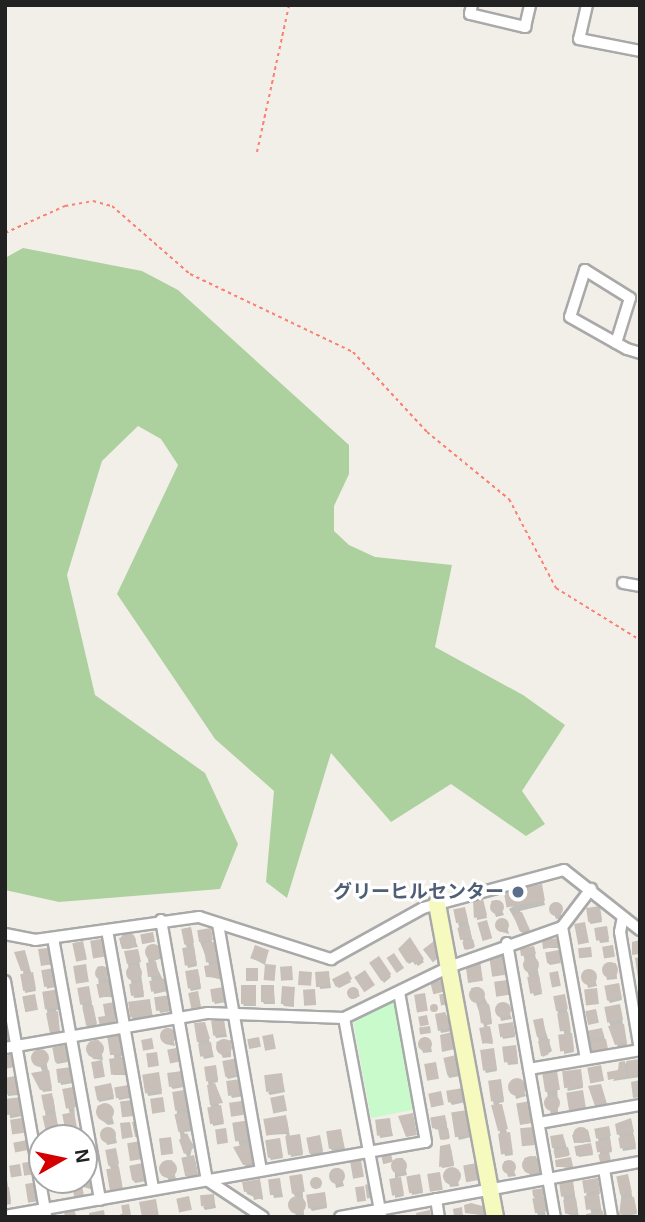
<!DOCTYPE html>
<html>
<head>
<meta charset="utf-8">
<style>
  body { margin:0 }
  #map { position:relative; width:645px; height:1222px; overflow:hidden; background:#f2efe9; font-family:Arial,"Noto Sans JP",sans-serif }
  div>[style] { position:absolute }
  .forest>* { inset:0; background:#add19e }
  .park>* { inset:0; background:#c8facc }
  .shadow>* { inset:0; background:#0003; transform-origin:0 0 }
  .building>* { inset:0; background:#c7bfb8; transform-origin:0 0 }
  .round { border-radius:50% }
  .path>* { height:2px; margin-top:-1px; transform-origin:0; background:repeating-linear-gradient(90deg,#fa8072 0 3.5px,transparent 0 7px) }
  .roads { filter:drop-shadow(2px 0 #a9a9a9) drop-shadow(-2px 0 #a9a9a9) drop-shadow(0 2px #a9a9a9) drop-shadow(0 -2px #a9a9a9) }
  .street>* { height:10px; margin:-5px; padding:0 5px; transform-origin:5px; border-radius:5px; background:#fff }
  .secondary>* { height:16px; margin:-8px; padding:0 8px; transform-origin:8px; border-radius:8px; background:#f7fabf }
  .dots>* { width:19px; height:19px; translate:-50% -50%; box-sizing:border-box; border:4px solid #fff; border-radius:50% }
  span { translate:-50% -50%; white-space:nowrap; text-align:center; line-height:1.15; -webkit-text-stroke:6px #fff; paint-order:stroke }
  .service-label { font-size:19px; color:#4e5e75; font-weight:700 }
  .right { translate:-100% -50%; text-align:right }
  .frame { position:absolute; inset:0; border:7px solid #222; pointer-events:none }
  .north { position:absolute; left:28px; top:1124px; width:70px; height:70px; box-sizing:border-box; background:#fff; border:2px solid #a7a7a7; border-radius:50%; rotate:81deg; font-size:19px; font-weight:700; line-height:28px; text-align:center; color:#222 }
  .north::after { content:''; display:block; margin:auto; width:24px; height:32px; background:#d40000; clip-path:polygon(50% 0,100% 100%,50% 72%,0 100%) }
</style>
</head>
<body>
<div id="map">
  <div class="forest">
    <div style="clip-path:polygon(23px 248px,142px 271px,178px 290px,349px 445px,349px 474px,334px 506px,334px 531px,349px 545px,375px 557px,452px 565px,435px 647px,523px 695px,565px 725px,522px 791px,545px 824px,526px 836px,451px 784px,391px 822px,331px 753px,287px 898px,266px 882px,274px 791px,215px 739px,117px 594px,178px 465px,161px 439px,138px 426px,102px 461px,67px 575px,95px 695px,205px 773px,238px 844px,220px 889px,59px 902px,5px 890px,5px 258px)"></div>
  </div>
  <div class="park">
    <div style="clip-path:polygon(395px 1001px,417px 1109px,371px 1118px,353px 1021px)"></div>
  </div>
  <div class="shadow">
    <div style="clip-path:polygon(541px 889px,545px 905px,520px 911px,530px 932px,523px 934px,509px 909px)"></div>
    <div style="clip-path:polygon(497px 900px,504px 915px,496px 917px,491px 901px)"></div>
    <div style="clip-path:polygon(475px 902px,483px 903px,487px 918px,477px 920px)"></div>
    <div style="clip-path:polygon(558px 904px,562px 918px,556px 919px,551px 906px)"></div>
    <div style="clip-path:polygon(600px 911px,602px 922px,591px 924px,589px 922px)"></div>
    <div style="clip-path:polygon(466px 912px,474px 948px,466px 950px,458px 923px)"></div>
    <div style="clip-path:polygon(504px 919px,506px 922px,509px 934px,499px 931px,497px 921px)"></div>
    <div style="clip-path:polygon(191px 929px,197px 966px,188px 968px,184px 950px,188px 949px,185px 944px)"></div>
    <div style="clip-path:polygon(596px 929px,607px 930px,609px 942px,600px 943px)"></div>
    <div style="clip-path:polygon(211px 932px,212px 942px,222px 980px,208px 976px,210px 967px,200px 942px)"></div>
    <div style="clip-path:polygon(133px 936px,138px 947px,122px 949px,119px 938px)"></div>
    <div style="clip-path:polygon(409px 940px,424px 962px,418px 966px,414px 961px,409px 964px,400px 950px)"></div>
    <div style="clip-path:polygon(560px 942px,561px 948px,545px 948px)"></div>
    <div style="clip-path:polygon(159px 946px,162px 958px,154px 961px,168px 991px,154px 994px,146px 948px)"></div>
    <div style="clip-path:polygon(534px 948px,542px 994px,534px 996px,522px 950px)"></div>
    <div style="clip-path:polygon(138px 951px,144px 997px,134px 998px,126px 953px)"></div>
    <div style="clip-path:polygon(268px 952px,265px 965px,252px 958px)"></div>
    <div style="clip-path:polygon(558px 952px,561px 963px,550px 965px,548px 963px)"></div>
    <div style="clip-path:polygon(26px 954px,36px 991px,25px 993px,23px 970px)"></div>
    <div style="clip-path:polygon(379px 958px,391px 977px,384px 983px,371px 964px)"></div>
    <div style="clip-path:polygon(616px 963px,617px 979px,607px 980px,604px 965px)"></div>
    <div style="clip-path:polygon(102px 966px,110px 983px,115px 997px,100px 997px,97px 967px)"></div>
    <div style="left:53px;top:970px;width:17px;height:10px;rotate:77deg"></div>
    <div style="clip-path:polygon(584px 970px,593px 972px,597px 986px,588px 988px)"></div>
    <div style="clip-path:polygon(199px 974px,201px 989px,191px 991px,190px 989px)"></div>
    <div style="clip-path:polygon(317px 974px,329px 975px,331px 988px,320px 989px)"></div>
    <div style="left:347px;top:974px;width:9px;height:14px;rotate:63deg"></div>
    <div style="clip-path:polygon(619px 985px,622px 1000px,610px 1003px,608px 1000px)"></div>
    <div style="clip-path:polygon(255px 987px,256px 1006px,244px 1006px,243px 1004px)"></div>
    <div style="clip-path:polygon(354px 987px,360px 996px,351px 999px,347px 992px)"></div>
    <div style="clip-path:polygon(479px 987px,490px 1008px,492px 1024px,487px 1025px,493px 1044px,483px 1043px,481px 1029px,485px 1029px,471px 988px)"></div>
    <div style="clip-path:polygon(88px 988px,97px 1026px,88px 1028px,82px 1004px)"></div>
    <div style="clip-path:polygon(274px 989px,275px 1004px,264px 1004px,263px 1002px)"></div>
    <div style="clip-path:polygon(293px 989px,294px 1007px,284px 1006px,283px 1004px)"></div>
    <div style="clip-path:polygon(224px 992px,226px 1002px,215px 1004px,214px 1002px)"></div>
    <div style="clip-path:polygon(44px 994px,64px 1009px,56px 1010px,60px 1034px,51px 1033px)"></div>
    <div style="clip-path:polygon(565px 998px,574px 1052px,564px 1054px,565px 1036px,557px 1010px)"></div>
    <div style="clip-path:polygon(156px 999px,170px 999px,172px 1011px,160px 1013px)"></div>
    <div style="clip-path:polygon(150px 1003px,153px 1017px,134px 1020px,132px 1018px)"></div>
    <div style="clip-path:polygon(506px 1003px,512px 1019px,501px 1021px,497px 1004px)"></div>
    <div style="clip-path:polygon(620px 1008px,627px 1045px,618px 1047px,609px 1022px)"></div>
    <div style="clip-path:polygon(444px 1014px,452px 1031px,441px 1033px,440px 1030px)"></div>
    <div style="clip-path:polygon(224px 1023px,227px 1037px,216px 1038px,215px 1036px)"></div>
    <div style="clip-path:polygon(543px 1023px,552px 1051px,543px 1057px,538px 1037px)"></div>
    <div style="clip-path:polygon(5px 1026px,9px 1043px,5px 1044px)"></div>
    <div style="clip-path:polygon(205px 1026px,214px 1057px,204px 1059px,198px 1041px)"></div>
    <div style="clip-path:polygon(500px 1026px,514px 1027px,515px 1037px,503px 1039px)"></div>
    <div style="clip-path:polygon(170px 1029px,171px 1031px,175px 1046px,165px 1044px,163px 1030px)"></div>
    <div style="clip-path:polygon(603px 1032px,608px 1051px,593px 1054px,589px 1040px)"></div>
    <div style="clip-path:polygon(109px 1038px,126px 1055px,121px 1056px,126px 1075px,113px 1075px,115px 1060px)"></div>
    <div style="clip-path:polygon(429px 1039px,432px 1052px,423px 1053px,421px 1044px)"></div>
    <div style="clip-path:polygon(99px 1040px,103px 1060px,93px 1059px,89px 1042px)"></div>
    <div style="clip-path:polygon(231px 1040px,231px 1057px,223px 1058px,216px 1042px)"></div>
    <div style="clip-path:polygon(504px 1048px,516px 1049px,518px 1064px,508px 1065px)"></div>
    <div style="clip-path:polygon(65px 1049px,68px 1062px,57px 1064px,56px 1062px)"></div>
    <div style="clip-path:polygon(44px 1050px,52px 1091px,43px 1092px,34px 1075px,43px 1073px,34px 1052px)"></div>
    <div style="clip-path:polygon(494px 1053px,497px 1071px,486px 1073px,485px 1071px)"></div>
    <div style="clip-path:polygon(237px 1060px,241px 1076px,228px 1079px,226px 1076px)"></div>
    <div style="clip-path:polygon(457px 1060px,460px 1076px,449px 1078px,448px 1075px)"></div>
    <div style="clip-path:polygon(639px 1061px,640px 1077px,613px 1081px,621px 1064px)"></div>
    <div style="clip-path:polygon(216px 1069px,218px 1082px,213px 1083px,224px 1124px,213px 1126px,208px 1081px)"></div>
    <div style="clip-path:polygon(58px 1071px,71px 1071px,73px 1083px,61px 1085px)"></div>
    <div style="clip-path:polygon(5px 1073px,7px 1079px,15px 1080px,18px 1095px,8px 1096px)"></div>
    <div style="clip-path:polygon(581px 1074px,583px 1088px,568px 1091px,567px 1089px)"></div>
    <div style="clip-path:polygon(182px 1075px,184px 1087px,173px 1089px,171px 1087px)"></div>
    <div style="clip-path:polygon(557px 1075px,558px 1114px,551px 1115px,547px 1092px)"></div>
    <div style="clip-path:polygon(144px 1077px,159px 1077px,162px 1094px,148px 1096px)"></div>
    <div style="clip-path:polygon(282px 1077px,285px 1092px,270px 1095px,268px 1093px)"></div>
    <div style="clip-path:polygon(519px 1079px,526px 1096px,516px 1099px,512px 1080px)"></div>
    <div style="clip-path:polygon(240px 1081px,244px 1096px,232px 1098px,231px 1096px)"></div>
    <div style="clip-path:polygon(501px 1083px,504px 1102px,499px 1103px,513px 1155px,505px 1156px,493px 1101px)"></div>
    <div style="clip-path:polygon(112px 1087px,114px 1099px,99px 1102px,98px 1099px)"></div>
    <div style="clip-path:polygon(116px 1089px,128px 1090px,130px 1098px,119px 1100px)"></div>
    <div style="clip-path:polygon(462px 1089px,466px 1102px,452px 1105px,450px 1102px)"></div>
    <div style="clip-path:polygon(64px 1091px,74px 1092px,75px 1129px,83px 1138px,71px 1138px,66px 1128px,70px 1114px)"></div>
    <div style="clip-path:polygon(174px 1093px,184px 1094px,193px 1131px,184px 1132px,193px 1144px,190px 1157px,195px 1159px,198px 1176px,186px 1176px,188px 1158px,182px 1147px)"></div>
    <div style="clip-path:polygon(53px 1097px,59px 1133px,48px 1135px,45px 1111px)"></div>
    <div style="left:21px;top:1099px;width:17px;height:14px;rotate:80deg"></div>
    <div style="clip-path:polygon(109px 1104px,114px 1124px,108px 1125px,100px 1119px,97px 1106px)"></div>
    <div style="clip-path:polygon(467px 1114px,471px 1137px,459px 1140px,458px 1137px)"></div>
    <div style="clip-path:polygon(287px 1119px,290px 1137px,300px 1138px,303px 1155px,291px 1157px,286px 1134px,267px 1135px)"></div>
    <div style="clip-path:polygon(446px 1119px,449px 1139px,442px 1140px,440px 1130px,434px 1129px)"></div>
    <div style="clip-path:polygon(631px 1120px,636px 1149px,623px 1151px,619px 1134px)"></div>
    <div style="clip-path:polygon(377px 1122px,390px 1123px,393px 1136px,380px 1138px)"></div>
    <div style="clip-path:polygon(234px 1125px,253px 1142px,257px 1165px,246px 1167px,235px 1148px,240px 1147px)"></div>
    <div style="clip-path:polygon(588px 1130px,591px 1142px,574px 1143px,572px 1135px)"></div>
    <div style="clip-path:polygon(609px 1130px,612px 1152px,608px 1153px,610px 1162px,601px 1163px,598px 1137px)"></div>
    <div style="clip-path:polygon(102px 1131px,114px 1131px,117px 1143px,107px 1145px)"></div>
    <div style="clip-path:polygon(341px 1131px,345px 1149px,332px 1151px,331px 1149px)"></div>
    <div style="clip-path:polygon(319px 1137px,323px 1153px,311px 1155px,310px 1153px)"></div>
    <div style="clip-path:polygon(564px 1138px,569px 1156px,557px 1158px,553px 1147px)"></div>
    <div style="clip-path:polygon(280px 1143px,283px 1158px,271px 1160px,270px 1158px)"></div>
    <div style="clip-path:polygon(592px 1148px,593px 1155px,579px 1157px,578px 1155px)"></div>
    <div style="clip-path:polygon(451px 1149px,454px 1166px,442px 1168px,441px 1166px)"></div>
    <div style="clip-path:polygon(116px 1152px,123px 1191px,113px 1193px,108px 1171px,112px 1170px,109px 1165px)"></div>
    <div style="clip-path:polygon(536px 1156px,541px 1175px,530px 1176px,524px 1158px)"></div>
    <div style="clip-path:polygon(403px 1158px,407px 1175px,398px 1177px,404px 1196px,395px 1198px,395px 1159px)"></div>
    <div style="clip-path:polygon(172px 1160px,176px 1180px,169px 1182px,162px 1162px)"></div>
    <div style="clip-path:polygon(504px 1161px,510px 1161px,516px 1176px,508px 1177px)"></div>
    <div style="clip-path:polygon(572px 1164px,573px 1169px,557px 1166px)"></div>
    <div style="clip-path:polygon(143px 1167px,146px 1181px,135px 1183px,133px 1180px)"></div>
    <div style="clip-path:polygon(5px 1168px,11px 1204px,5px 1205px)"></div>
    <div style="clip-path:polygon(339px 1168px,344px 1186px,336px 1188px,332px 1169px)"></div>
    <div style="clip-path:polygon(446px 1170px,456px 1171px,459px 1186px,450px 1187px)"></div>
    <div style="clip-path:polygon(89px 1174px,94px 1190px,80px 1186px,83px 1195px,76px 1196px,75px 1189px,80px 1188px,77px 1180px)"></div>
    <div style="clip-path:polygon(627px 1176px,637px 1214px,622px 1217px,621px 1195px)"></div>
    <div style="clip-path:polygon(408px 1177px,420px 1178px,423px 1193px,412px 1195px)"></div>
    <div style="clip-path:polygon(302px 1178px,304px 1216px,296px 1217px,292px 1199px,296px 1198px,293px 1193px)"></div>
    <div style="clip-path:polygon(313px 1180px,320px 1181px,321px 1187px,314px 1189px)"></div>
    <div style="clip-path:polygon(270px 1181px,280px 1182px,283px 1197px,274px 1198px)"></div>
    <div style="clip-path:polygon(598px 1182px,600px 1194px,597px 1194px,603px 1215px,592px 1215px,586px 1194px)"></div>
    <div style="clip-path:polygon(244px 1183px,260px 1183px,263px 1200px,247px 1194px)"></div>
    <div style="clip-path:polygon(561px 1185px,573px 1185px,579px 1217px,567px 1214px)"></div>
    <div style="clip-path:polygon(543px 1195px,546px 1217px,538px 1217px,534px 1196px)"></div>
    <div style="clip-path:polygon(325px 1196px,327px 1208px,312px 1211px,310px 1208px)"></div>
    <div style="clip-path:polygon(214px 1199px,216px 1208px,205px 1210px,203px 1207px)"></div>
    <div style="clip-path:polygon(128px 1206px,130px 1215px,114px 1217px,124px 1213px)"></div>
  </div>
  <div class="building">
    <div style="left:542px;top:884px;width:17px;height:39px;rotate:80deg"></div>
    <div style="clip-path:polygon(483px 899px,487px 915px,474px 918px,473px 901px)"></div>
    <div class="round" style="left:490px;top:900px;width:14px;height:14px"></div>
    <div class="round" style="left:549px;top:902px;width:14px;height:14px"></div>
    <div style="left:600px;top:906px;width:14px;height:14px;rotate:82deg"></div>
    <div style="left:465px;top:907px;width:14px;height:12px;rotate:78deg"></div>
    <div style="clip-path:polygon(522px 912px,530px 930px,520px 932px,513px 914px)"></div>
    <div class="round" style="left:495px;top:918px;width:14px;height:14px"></div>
    <div style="left:487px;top:920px;width:19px;height:10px;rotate:74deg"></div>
    <div style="left:585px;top:922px;width:21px;height:11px;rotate:79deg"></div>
    <div style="left:469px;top:925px;width:13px;height:12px;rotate:77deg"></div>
    <div style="left:607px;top:926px;width:13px;height:13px;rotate:81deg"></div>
    <div style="left:191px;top:927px;width:16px;height:10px;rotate:79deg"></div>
    <div style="left:211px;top:928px;width:12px;height:14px;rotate:81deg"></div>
    <div style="left:153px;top:932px;width:10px;height:13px;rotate:79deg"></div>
    <div class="round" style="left:120px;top:933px;width:16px;height:16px"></div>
    <div style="clip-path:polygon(410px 937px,424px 959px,415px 965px,411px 959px,407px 963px,398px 949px)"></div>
    <div style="left:107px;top:938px;width:18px;height:17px;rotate:81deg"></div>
    <div style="clip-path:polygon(559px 938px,561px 946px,543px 949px,542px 940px)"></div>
    <div style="left:473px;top:939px;width:8px;height:11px;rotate:76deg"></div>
    <div style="clip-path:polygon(640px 940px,640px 954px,632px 955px,632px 942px)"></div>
    <div style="left:83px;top:941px;width:19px;height:11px;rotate:78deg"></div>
    <div style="left:434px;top:941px;width:16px;height:14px;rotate:52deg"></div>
    <div style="left:214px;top:942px;width:19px;height:11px;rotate:81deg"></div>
    <div class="round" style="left:145px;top:944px;width:16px;height:16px"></div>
    <div style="left:255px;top:945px;width:15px;height:14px;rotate:20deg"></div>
    <div style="left:613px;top:945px;width:12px;height:11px;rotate:81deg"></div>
    <div style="left:194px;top:946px;width:18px;height:12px;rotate:81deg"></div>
    <div style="clip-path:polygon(534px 946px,536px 954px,521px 956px,520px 949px)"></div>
    <div style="left:591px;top:947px;width:10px;height:13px;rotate:84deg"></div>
    <div style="clip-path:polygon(48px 948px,54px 964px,41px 966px,38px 949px)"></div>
    <div style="clip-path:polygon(138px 949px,141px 962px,127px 964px,124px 951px)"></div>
    <div style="clip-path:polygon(25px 950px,29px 970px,21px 971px,14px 952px)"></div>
    <div style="left:559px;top:950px;width:11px;height:14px;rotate:80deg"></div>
    <div style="left:394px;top:953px;width:18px;height:9px;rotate:56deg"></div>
    <div style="left:502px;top:955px;width:20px;height:13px;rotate:81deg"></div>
    <div style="left:379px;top:956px;width:22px;height:12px;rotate:56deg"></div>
    <div style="clip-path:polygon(640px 957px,640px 977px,638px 978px,635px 958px)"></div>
    <div class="round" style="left:523px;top:957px;width:16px;height:16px"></div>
    <div style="left:480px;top:960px;width:21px;height:15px;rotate:82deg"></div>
    <div style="clip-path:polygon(156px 961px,159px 976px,148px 977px,146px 963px)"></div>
    <div class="round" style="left:602px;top:962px;width:16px;height:16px"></div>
    <div style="clip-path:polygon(220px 963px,222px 978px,206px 977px,204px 966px)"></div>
    <div style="left:86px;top:964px;width:18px;height:13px;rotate:81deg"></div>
    <div style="left:265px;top:964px;width:11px;height:16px;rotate:5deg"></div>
    <div class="round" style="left:126px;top:965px;width:16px;height:16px"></div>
    <div class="round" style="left:95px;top:966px;width:14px;height:14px"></div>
    <div style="left:292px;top:966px;width:14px;height:12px;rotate:86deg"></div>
    <div style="left:54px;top:968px;width:17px;height:13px;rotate:80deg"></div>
    <div style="left:246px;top:968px;width:12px;height:13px"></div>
    <div class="round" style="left:581px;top:969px;width:16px;height:16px"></div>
    <div style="left:198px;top:969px;width:18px;height:13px;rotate:81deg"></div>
    <div style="left:365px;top:970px;width:18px;height:13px;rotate:56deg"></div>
    <div style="left:299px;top:971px;width:13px;height:14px;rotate:4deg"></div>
    <div style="left:329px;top:971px;width:15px;height:14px;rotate:86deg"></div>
    <div style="left:348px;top:971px;width:9px;height:18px;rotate:63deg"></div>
    <div style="left:558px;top:971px;width:15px;height:9px;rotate:79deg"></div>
    <div style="left:33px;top:972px;width:17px;height:13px;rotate:80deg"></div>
    <div style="left:539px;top:975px;width:17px;height:12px;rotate:80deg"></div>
    <div style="left:166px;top:978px;width:11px;height:17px;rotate:80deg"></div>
    <div style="left:445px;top:979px;width:12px;height:15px;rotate:76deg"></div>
    <div style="left:507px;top:980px;width:15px;height:13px;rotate:82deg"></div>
    <div style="left:112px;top:981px;width:14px;height:16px;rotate:78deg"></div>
    <div style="left:142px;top:982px;width:12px;height:13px;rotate:81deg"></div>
    <div style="left:619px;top:983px;width:15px;height:15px;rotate:79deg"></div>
    <div style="left:241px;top:985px;width:15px;height:19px"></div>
    <div style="left:274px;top:985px;width:17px;height:13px;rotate:90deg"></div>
    <div style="left:89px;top:986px;width:17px;height:12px;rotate:80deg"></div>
    <div style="left:282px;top:986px;width:13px;height:18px;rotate:4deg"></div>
    <div class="round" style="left:347px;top:987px;width:12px;height:12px"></div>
    <div class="round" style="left:469px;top:987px;width:16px;height:16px"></div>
    <div style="left:224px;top:987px;width:13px;height:14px;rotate:81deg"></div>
    <div style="left:597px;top:988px;width:16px;height:13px;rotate:83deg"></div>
    <div style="left:60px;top:989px;width:18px;height:18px;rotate:81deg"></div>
    <div style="left:315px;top:989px;width:16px;height:12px;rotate:86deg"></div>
    <div style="left:198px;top:991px;width:16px;height:10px;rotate:79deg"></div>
    <div style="left:425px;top:993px;width:18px;height:11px;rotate:81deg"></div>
    <div style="left:448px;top:993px;width:11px;height:9px;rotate:80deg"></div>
    <div style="left:35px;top:994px;width:16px;height:13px;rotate:79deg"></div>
    <div style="left:565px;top:994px;width:15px;height:12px;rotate:79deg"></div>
    <div style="left:170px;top:995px;width:14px;height:16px;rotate:82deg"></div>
    <div style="left:150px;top:999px;width:16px;height:22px;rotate:83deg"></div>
    <div class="round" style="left:495px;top:1002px;width:16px;height:16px"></div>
    <div style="clip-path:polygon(115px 1002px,115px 1024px,100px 1026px,98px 1017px,105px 1016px,103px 1004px)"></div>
    <div class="round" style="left:430px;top:1004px;width:8px;height:8px"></div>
    <div style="left:489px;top:1004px;width:18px;height:11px;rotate:81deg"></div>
    <div style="left:620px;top:1004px;width:16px;height:16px;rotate:79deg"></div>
    <div style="left:93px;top:1005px;width:19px;height:11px;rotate:78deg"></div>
    <div style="left:596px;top:1009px;width:14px;height:11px;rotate:78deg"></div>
    <div style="clip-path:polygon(58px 1011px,60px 1032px,50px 1034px,46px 1013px)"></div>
    <div style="clip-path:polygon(445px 1012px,452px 1028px,438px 1031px,435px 1014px)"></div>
    <div style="left:568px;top:1012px;width:18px;height:11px;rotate:81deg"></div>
    <div style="left:427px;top:1015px;width:10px;height:9px;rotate:79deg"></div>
    <div style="clip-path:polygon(543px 1018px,546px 1036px,537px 1037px,533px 1020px)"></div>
    <div style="left:224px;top:1019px;width:15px;height:13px;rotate:82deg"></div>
    <div style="clip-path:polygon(205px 1022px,210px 1039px,197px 1042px,194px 1023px)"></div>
    <div style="left:513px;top:1022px;width:13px;height:15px;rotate:81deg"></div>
    <div style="clip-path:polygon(624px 1024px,627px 1043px,615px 1045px,608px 1026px)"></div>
    <div style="left:430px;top:1026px;width:7px;height:11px;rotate:82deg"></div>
    <div style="left:490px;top:1026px;width:16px;height:11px;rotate:79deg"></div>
    <div style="clip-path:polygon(602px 1028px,604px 1038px,587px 1040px,586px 1031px)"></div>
    <div class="round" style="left:160px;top:1028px;width:16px;height:16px"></div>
    <div style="clip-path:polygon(452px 1032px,455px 1049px,442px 1052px,440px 1035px)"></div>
    <div style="left:572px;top:1033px;width:17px;height:14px;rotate:83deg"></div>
    <div style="left:123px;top:1034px;width:19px;height:16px;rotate:81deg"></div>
    <div style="left:273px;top:1034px;width:15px;height:11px;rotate:79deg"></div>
    <div style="left:259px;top:1037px;width:10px;height:12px;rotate:79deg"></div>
    <div class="round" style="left:418px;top:1037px;width:14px;height:14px"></div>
    <div style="left:152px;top:1038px;width:11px;height:11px;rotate:80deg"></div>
    <div class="round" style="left:216px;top:1039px;width:16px;height:16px"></div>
    <div style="clip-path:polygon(550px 1039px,548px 1055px,541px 1056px,538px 1041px)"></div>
    <div style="left:606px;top:1039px;width:10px;height:18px;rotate:79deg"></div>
    <div class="round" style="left:86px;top:1040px;width:18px;height:18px"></div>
    <div style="left:211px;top:1042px;width:13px;height:13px;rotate:81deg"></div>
    <div style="left:65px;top:1045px;width:15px;height:13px;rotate:79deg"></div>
    <div style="left:516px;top:1045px;width:16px;height:14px;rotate:83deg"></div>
    <div style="left:176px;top:1048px;width:14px;height:9px;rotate:78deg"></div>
    <div style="left:494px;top:1048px;width:21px;height:14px;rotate:82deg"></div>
    <div class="round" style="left:31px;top:1049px;width:18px;height:18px"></div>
    <div style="left:157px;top:1052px;width:14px;height:11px;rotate:82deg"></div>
    <div style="clip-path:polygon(12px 1054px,14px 1067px,5px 1069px,5px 1056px)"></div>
    <div style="left:456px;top:1055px;width:18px;height:13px;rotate:77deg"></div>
    <div style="left:124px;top:1057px;width:16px;height:15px;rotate:83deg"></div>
    <div style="left:238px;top:1058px;width:16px;height:16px;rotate:79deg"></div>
    <div style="clip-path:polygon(640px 1059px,640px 1074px,629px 1076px,626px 1061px)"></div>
    <div style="left:102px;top:1060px;width:17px;height:11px;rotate:80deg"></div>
    <div style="clip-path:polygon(625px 1061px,627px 1076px,608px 1080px,607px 1072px,618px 1070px,619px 1062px)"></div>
    <div style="left:436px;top:1062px;width:17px;height:12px;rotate:80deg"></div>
    <div style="left:216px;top:1065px;width:15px;height:12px;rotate:82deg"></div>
    <div style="left:601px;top:1065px;width:16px;height:14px;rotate:79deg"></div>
    <div style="left:71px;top:1067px;width:14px;height:15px;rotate:82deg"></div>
    <div style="left:581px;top:1069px;width:17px;height:19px;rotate:83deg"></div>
    <div style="clip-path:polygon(49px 1070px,52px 1088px,40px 1090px,31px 1073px)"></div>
    <div style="left:182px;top:1071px;width:14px;height:15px;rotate:82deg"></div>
    <div style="left:557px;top:1071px;width:19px;height:15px;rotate:81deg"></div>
    <div style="left:159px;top:1072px;width:19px;height:17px;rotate:81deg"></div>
    <div style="left:282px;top:1073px;width:17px;height:18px;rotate:83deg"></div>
    <div style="clip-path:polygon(15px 1076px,18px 1092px,5px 1095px,5px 1078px)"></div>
    <div class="round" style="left:508px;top:1078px;width:18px;height:18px"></div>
    <div style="left:241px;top:1079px;width:15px;height:15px;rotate:82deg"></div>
    <div style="left:501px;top:1079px;width:21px;height:13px;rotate:82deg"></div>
    <div style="clip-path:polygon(640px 1080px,640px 1097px,633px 1098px,631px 1082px)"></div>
    <div style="left:111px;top:1083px;width:14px;height:17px;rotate:78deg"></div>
    <div style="clip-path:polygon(215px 1083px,223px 1103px,210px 1105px,207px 1085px)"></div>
    <div style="clip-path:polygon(601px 1084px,607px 1104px,595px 1106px,588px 1086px)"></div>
    <div style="left:128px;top:1085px;width:11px;height:14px;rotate:80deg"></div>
    <div style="left:73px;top:1087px;width:20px;height:11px;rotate:79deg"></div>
    <div style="left:463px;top:1088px;width:12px;height:17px;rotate:81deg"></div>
    <div style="left:184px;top:1090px;width:19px;height:12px;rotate:81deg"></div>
    <div style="left:583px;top:1090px;width:18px;height:17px;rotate:81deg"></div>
    <div style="left:441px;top:1091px;width:14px;height:13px;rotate:78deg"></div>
    <div style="left:52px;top:1093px;width:16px;height:11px;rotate:79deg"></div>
    <div style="left:284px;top:1095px;width:16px;height:14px;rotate:79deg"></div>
    <div class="round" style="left:544px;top:1095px;width:16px;height:16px"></div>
    <div style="left:22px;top:1097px;width:16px;height:17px;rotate:83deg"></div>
    <div style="left:163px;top:1097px;width:15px;height:13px;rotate:82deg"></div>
    <div style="left:132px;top:1100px;width:16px;height:12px;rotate:83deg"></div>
    <div style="left:242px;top:1101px;width:14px;height:13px;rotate:82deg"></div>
    <div style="left:530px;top:1101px;width:22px;height:14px;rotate:80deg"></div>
    <div class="round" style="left:96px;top:1103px;width:18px;height:18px"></div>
    <div style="clip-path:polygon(502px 1104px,508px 1129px,498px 1131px,491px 1105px)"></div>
    <div style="left:221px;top:1105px;width:17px;height:14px;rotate:80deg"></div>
    <div style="left:467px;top:1110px;width:25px;height:16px;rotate:81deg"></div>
    <div style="left:189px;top:1111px;width:18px;height:15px;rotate:77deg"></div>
    <div style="left:74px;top:1112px;width:15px;height:12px;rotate:79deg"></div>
    <div style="left:55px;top:1113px;width:18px;height:13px;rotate:77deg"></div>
    <div style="clip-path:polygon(413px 1113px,417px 1135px,406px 1137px,398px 1116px)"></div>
    <div style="left:286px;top:1115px;width:17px;height:23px;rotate:80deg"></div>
    <div style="left:445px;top:1115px;width:11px;height:15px;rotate:80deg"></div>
    <div style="left:22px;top:1118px;width:15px;height:12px;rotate:82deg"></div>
    <div style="left:390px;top:1118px;width:16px;height:15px;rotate:83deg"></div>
    <div style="clip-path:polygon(631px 1118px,634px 1132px,617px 1135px,615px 1124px)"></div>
    <div style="left:250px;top:1120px;width:19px;height:18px;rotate:81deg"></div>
    <div style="clip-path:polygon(139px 1121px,141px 1136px,135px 1137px,132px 1122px)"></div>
    <div style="clip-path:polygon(130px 1122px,133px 1137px,122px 1139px,120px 1123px)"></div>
    <div style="left:609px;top:1126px;width:10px;height:15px;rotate:79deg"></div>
    <div class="round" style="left:573px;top:1127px;width:16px;height:16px"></div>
    <div class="round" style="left:100px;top:1127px;width:16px;height:16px"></div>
    <div style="left:533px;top:1127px;width:18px;height:13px;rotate:84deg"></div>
    <div style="left:226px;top:1128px;width:15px;height:11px;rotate:82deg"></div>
    <div style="left:448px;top:1128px;width:10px;height:10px;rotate:79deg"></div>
    <div style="left:341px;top:1129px;width:18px;height:15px;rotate:81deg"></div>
    <div style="clip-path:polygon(78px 1130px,83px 1138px,69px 1138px,68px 1131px)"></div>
    <div style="left:510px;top:1132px;width:21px;height:12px;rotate:82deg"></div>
    <div style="clip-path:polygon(187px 1133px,194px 1148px,184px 1154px,179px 1140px)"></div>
    <div style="left:300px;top:1134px;width:19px;height:15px;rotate:81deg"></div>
    <div style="left:563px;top:1134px;width:12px;height:13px;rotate:81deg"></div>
    <div style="left:320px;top:1135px;width:16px;height:14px;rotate:79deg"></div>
    <div style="left:634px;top:1135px;width:11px;height:16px;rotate:80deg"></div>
    <div style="left:171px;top:1137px;width:17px;height:12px;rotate:83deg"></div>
    <div style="left:280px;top:1138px;width:18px;height:15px;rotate:81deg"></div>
    <div style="left:610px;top:1139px;width:11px;height:15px;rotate:80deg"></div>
    <div style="left:27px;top:1140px;width:10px;height:14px;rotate:79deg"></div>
    <div style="left:141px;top:1141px;width:18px;height:14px;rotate:81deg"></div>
    <div style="clip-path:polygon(253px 1143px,257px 1162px,243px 1165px,233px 1147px)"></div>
    <div style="left:591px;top:1143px;width:10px;height:17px;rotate:79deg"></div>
    <div style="clip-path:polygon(450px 1144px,454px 1164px,439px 1167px,440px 1146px)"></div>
    <div style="left:568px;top:1147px;width:8px;height:15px;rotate:76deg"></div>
    <div style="left:116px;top:1148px;width:16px;height:11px;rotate:79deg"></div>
    <div style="left:609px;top:1152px;width:9px;height:11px;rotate:77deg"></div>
    <div style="left:391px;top:1154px;width:8px;height:10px;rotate:76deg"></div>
    <div style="left:194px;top:1155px;width:19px;height:13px;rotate:78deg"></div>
    <div class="round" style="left:522px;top:1156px;width:18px;height:18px"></div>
    <div style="clip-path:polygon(571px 1157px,573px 1167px,556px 1167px,555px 1160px)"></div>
    <div class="round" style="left:391px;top:1158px;width:16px;height:16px"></div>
    <div style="left:361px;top:1160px;width:17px;height:11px;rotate:80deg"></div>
    <div class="round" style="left:502px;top:1160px;width:14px;height:14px"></div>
    <div class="round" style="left:159px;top:1160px;width:18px;height:18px"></div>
    <div style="left:34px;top:1161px;width:13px;height:12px;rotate:81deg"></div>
    <div style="left:143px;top:1163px;width:15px;height:14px;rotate:79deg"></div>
    <div style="left:477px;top:1163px;width:17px;height:14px;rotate:80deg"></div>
    <div style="left:20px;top:1164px;width:12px;height:11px;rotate:81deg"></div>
    <div style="left:119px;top:1167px;width:22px;height:13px;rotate:80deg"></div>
    <div class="round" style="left:443px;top:1167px;width:18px;height:18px"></div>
    <div class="round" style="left:329px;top:1168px;width:16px;height:16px"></div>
    <div style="clip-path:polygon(90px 1172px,94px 1187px,76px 1185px,75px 1180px,84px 1180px,84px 1173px)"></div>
    <div style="left:440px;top:1172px;width:18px;height:13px;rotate:81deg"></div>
    <div style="left:302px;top:1174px;width:18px;height:13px;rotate:81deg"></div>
    <div style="left:420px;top:1174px;width:17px;height:14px;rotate:80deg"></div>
    <div style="left:628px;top:1174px;width:19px;height:12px;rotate:78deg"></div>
    <div style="left:401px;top:1177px;width:17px;height:12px;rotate:80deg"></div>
    <div class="round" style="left:310px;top:1177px;width:12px;height:12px"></div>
    <div style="left:280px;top:1178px;width:16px;height:12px;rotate:83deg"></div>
    <div style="left:598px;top:1178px;width:13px;height:16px;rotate:81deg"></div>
    <div style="clip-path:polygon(260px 1179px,263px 1198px,254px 1200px,252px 1191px,244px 1192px,242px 1182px)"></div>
    <div style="left:573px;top:1181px;width:14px;height:14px;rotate:82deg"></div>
    <div style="left:38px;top:1182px;width:19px;height:13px;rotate:81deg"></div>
    <div style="left:370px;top:1184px;width:14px;height:5px;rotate:82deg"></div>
    <div style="clip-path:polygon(82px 1186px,84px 1195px,74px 1196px,73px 1188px)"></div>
    <div style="left:364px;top:1186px;width:15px;height:9px;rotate:82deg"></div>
    <div style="clip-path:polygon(5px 1187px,9px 1187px,11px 1201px,5px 1202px)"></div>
    <div style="left:545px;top:1188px;width:7px;height:13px;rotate:82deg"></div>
    <div style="left:325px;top:1192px;width:14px;height:19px;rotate:82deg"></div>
    <div style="left:214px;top:1194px;width:11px;height:14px;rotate:85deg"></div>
    <div style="left:599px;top:1194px;width:14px;height:15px;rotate:82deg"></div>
    <div style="left:189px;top:1196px;width:14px;height:13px;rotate:78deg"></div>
    <div style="left:545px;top:1196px;width:15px;height:13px;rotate:79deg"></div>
    <div class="round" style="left:288px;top:1196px;width:18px;height:18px"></div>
    <div style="clip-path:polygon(634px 1197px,637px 1212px,619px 1215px,621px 1199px)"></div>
    <div style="left:576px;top:1198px;width:14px;height:13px;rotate:82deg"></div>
    <div style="clip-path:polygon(156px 1199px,159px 1217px,142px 1217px,139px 1202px)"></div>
    <div style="clip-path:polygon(471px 1203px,486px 1207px,488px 1216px,465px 1213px,464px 1205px)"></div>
    <div style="left:129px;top:1204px;width:11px;height:8px;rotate:80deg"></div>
    <div style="clip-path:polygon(462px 1207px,463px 1217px,454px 1217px,453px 1209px)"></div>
    <div style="clip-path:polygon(104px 1210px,105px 1217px,89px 1217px,89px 1213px)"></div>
    <div style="clip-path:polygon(430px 1210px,431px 1217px,417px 1217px,416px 1213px)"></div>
    <div style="clip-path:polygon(75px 1211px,76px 1217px,65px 1217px,64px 1212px)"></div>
    <div style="clip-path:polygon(603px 1211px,604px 1217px,586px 1217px,586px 1214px)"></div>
  </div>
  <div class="path">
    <div style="left:257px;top:152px;width:150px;rotate:-77.7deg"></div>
    <div style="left:5px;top:233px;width:66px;rotate:-24.2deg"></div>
    <div style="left:65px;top:206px;width:28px;rotate:-10deg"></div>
    <div style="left:93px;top:201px;width:20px;rotate:15deg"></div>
    <div style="left:112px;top:206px;width:103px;rotate:41.1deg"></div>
    <div style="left:190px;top:274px;width:181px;rotate:25.6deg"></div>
    <div style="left:353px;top:352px;width:109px;rotate:47.2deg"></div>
    <div style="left:427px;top:432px;width:106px;rotate:39.3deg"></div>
    <div style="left:509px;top:499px;width:101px;rotate:62.2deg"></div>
    <div style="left:556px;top:588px;width:99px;rotate:31.8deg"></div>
  </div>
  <div class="roads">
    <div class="street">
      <div style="left:472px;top:5px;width:9px;rotate:103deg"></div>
      <div style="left:470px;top:14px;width:57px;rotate:13.3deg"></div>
      <div style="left:525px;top:27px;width:23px;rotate:-77deg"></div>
      <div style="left:587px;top:5px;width:35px;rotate:103deg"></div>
      <div style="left:579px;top:39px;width:62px;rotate:11.1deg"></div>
      <div style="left:616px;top:343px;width:47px;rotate:-72.7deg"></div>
      <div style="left:630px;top:298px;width:53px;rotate:-148.1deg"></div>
      <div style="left:585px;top:270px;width:49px;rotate:107.7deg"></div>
      <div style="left:570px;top:317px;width:65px;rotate:29.3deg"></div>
      <div style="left:627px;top:349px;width:14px;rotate:17deg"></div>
      <div style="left:623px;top:583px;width:17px;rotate:10deg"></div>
      <div style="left:161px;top:920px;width:264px;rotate:80deg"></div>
      <div style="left:207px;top:1180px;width:67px;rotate:33.5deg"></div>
      <div style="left:218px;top:924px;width:250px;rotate:80.1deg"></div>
      <div style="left:562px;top:927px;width:134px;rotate:79.7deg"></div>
      <div style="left:107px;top:930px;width:263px;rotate:79.9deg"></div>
      <div style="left:5px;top:934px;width:31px;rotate:11deg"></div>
      <div style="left:35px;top:940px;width:166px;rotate:-8deg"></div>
      <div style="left:199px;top:917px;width:139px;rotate:17.7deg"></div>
      <div style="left:331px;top:959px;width:105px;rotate:-29deg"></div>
      <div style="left:423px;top:908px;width:146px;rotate:-15.1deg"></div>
      <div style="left:564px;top:870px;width:97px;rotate:38.3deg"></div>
      <div style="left:53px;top:938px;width:266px;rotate:79.8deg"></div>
      <div style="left:507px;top:943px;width:278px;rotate:80.1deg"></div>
      <div style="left:5px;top:981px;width:240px;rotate:80.1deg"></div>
      <div style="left:344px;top:1018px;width:200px;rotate:79.4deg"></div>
      <div style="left:5px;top:1048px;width:206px;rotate:-9.8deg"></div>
      <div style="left:208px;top:1013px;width:136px;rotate:2.1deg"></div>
      <div style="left:344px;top:1018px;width:117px;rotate:-25.9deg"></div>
      <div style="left:449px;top:967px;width:120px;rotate:-19.5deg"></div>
      <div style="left:562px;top:927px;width:48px;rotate:-52.7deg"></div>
      <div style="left:529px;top:1069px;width:113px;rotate:-9.7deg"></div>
      <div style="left:640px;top:1050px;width:120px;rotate:-99.6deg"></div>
      <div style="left:620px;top:932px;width:15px;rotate:-79deg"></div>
      <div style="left:539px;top:1123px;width:103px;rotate:-10.1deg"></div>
      <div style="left:604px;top:1169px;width:49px;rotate:80.5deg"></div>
      <div style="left:436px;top:1199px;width:18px;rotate:81deg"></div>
      <div style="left:5px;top:1216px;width:427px;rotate:-10deg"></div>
      <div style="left:426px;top:1142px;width:152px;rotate:-100.2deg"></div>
      <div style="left:340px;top:1217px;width:305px;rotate:-10.4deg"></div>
    </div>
    <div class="secondary">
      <div style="left:437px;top:904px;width:318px;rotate:79.5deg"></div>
    </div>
  </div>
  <div class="dots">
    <div style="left:518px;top:892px;background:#5c6f8a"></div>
  </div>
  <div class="service-label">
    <span class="right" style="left:504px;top:892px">グリーヒルセンター</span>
  </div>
  <div class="frame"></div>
  <div class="north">N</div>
</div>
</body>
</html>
